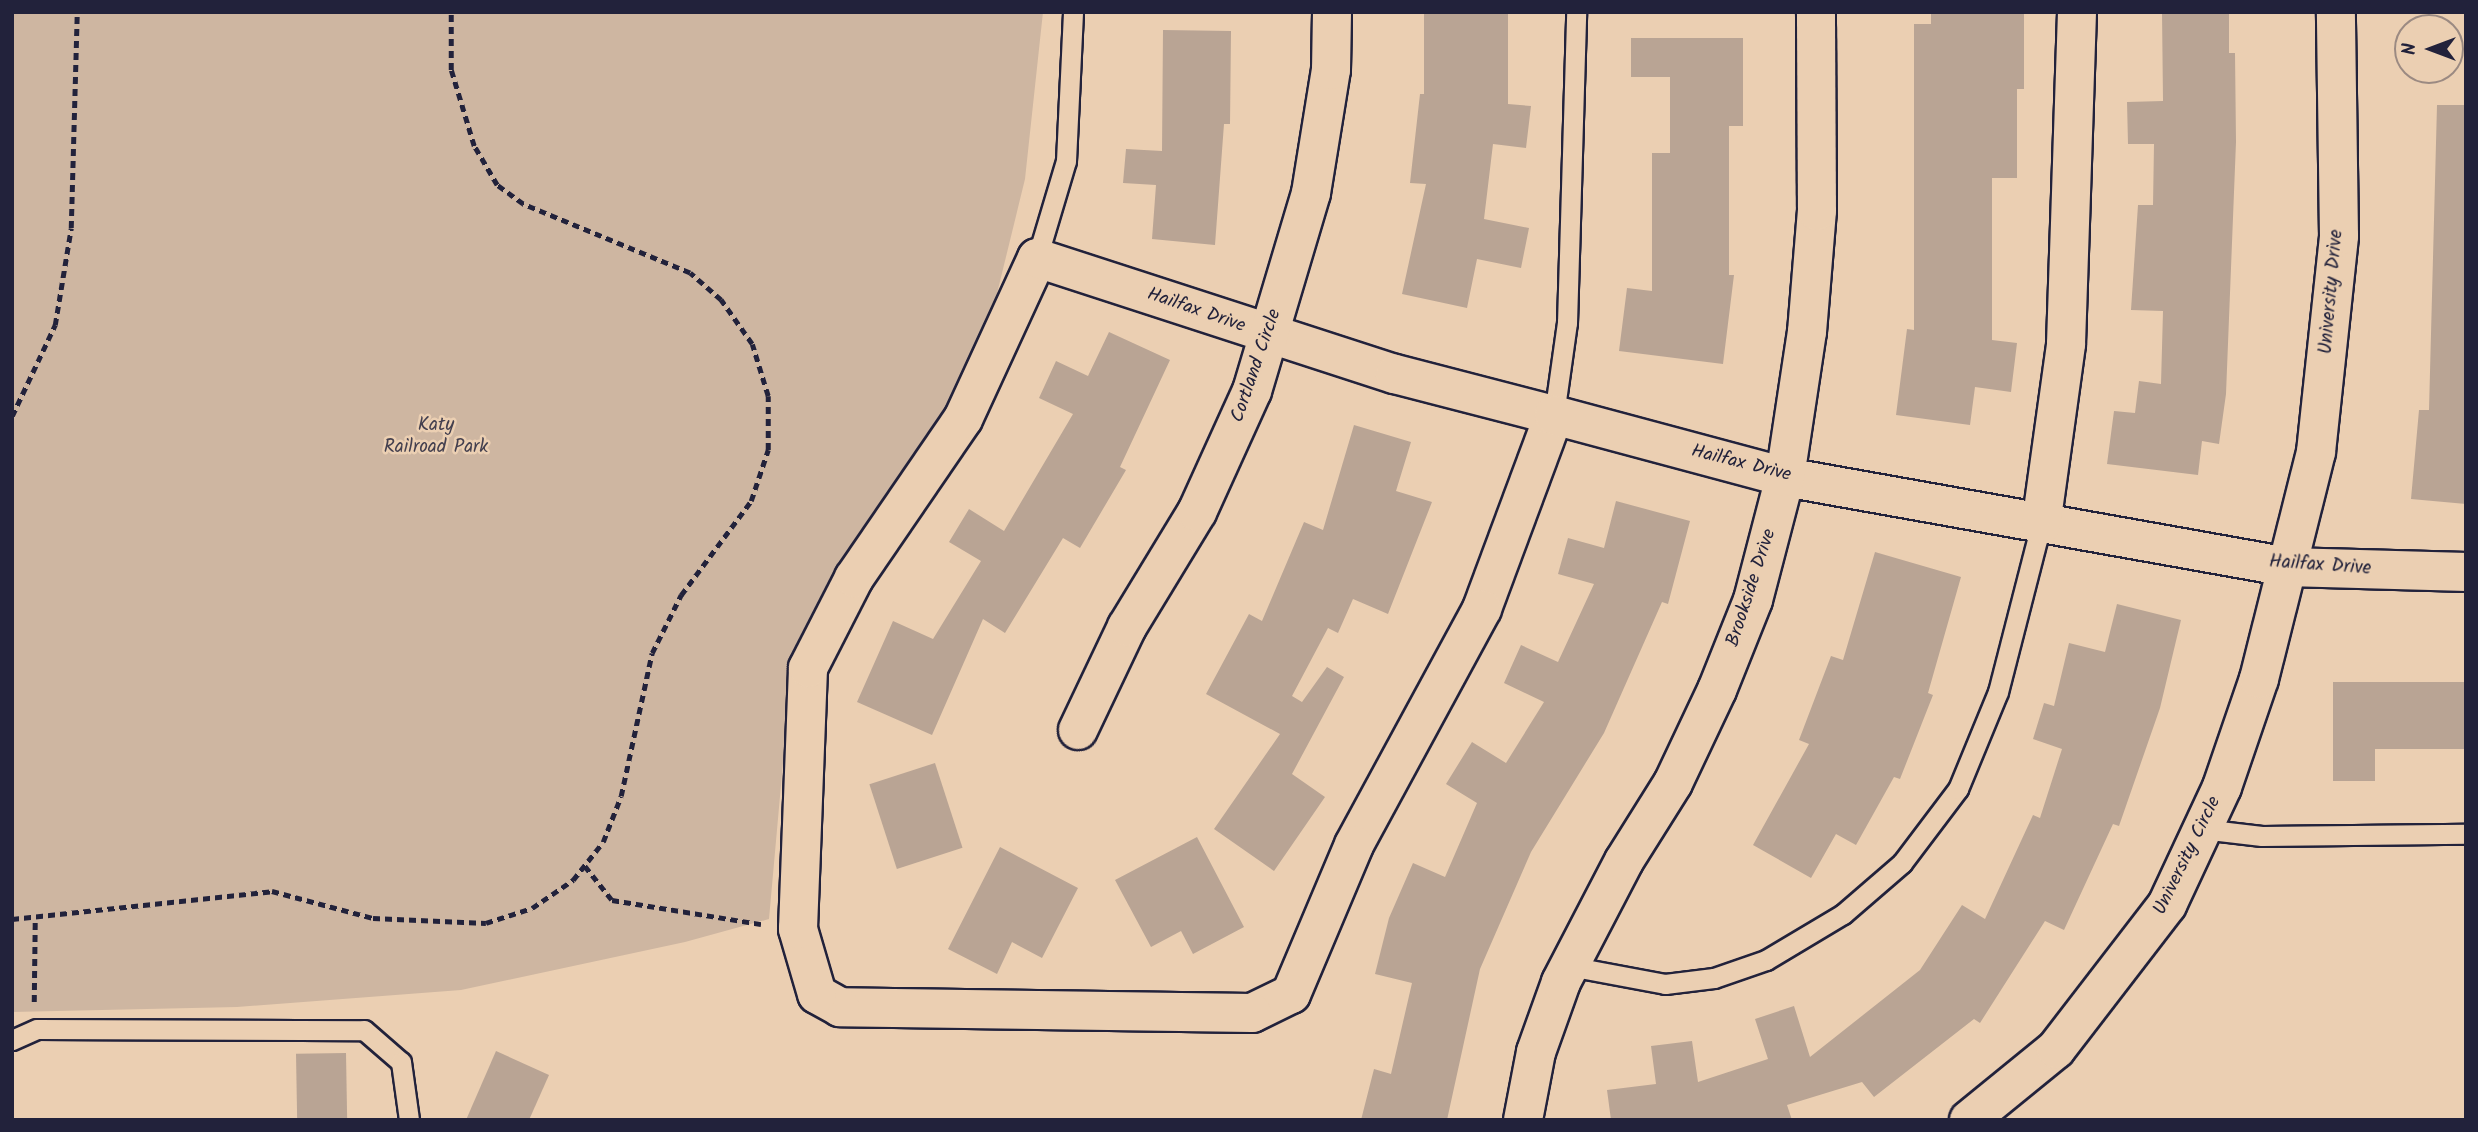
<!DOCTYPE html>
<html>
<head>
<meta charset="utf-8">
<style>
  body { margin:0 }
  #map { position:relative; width:2478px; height:1132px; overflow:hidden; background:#ebcfb2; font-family:Kalam,sans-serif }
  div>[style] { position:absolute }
  .green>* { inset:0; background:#ceb6a1 }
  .building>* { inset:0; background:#b9a494; transform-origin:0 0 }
  .path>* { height:4.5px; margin-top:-2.25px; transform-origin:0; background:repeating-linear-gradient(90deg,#22223b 0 7px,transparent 0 12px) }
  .roads { filter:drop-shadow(2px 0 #22223b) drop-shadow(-2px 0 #22223b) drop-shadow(0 2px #22223b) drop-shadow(0 -2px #22223b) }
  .lane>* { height:19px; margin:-9.5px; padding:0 9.5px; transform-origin:9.5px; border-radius:9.5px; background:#ebcfb2 }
  .street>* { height:38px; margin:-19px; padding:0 19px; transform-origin:19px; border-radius:19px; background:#ebcfb2 }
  span { translate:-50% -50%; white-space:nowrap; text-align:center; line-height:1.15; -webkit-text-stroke:5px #ebcfb2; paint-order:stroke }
  .street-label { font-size:19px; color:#22223b }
  .park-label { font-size:19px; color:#44404f }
  .frame { position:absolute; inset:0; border:14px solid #22223b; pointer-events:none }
  .north { position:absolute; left:2394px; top:14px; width:70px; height:70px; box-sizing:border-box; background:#ebcfb2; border:2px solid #9b8a82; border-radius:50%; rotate:270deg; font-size:19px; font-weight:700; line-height:28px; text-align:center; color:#22223b }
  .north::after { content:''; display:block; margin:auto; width:24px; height:32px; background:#22223b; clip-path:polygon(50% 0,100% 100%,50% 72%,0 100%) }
</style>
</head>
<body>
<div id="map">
  <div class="green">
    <div style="clip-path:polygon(12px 12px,1043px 12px,1025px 179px,993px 310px,951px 418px,790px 685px,769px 919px,685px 942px,461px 990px,237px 1007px,12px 1012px)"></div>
  </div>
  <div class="building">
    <div style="clip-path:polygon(1424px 12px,1508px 12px,1508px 104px,1531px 106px,1526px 148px,1493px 144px,1484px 219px,1529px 228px,1521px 268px,1477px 259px,1467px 308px,1402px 294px,1426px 184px,1410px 183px,1420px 94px,1424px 94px)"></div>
    <div style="clip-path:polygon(1931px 12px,2024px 12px,2024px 89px,2017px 89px,2017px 178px,1992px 178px,1992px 340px,2017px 343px,2011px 392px,1975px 387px,1970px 425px,1896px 415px,1907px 329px,1914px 330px,1914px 24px,1931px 24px)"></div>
    <div style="clip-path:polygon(2162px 12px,2229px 12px,2229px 53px,2235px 53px,2236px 142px,2226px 394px,2219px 444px,2202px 441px,2198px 475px,2107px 464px,2114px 411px,2135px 413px,2139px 381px,2161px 384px,2163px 311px,2131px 310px,2138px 205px,2153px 205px,2154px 144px,2128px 144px,2127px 102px,2163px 101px)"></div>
    <div style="clip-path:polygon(1163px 30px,1231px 31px,1230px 124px,1224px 124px,1215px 245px,1152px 239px,1156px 185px,1123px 183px,1126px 149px,1162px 151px)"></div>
    <div style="clip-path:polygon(1631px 38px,1743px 38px,1743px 126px,1729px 126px,1729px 275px,1734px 275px,1723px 364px,1619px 351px,1627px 288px,1652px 291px,1652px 153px,1670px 153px,1670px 77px,1631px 77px)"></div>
    <div style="clip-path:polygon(2437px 105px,2466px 105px,2466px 504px,2411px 499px,2419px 410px,2429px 410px)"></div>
    <div style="clip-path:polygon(1109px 332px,1170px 360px,1120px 467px,1126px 470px,1080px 548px,1063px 538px,1005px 633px,983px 619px,932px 735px,857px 702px,893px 621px,933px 639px,981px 561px,949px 542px,969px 509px,1004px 531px,1073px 414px,1039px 398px,1056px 361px,1088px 376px)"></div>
    <div style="clip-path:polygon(1354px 425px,1411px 442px,1396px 491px,1432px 502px,1388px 614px,1353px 599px,1338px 633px,1328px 628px,1292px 696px,1302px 702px,1327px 667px,1344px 677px,1292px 774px,1325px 797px,1274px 871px,1214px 829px,1280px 734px,1206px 694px,1249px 614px,1262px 621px,1304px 522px,1323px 530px)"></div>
    <div style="clip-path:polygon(1616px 501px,1690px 521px,1668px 604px,1662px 602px,1604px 733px,1531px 852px,1480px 969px,1447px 1120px,1361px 1120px,1374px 1069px,1391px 1074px,1412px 983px,1375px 974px,1389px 918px,1413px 863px,1445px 877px,1477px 803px,1446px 784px,1472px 742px,1506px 763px,1544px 702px,1504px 683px,1521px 645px,1558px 662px,1594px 584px,1558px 574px,1568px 538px,1604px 548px)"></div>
    <div style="clip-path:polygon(1875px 552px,1961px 577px,1928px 693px,1933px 695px,1900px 779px,1894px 777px,1856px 845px,1836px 834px,1811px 878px,1753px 845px,1809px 744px,1799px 740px,1831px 656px,1843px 660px)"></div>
    <div style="clip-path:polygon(2117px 604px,2181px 620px,2160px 708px,2119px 826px,2113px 824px,2064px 930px,2045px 921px,1980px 1023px,1974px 1019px,1874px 1097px,1862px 1082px,1787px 1105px,1792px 1120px,1611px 1120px,1607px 1090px,1656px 1084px,1651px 1046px,1692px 1041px,1698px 1082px,1768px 1059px,1755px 1019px,1794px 1006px,1810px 1057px,1920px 970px,1962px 905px,1985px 919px,2033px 815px,2040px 818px,2062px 749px,2033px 739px,2044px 703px,2054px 706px,2069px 643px,2105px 652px)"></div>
    <div style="clip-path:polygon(2333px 682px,2466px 682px,2466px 749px,2375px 749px,2375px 781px,2333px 781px)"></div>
    <div style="left:935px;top:763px;width:89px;height:69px;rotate:72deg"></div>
    <div style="clip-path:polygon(1197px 837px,1244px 927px,1193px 954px,1181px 931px,1151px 947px,1115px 880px)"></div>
    <div style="clip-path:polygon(1000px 847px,1078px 888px,1042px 958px,1012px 942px,997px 974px,948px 949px)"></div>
    <div style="clip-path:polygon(496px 1051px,549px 1075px,529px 1120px,466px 1120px)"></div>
    <div style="left:346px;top:1053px;width:67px;height:50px;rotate:89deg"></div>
  </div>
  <div class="path">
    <div style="left:12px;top:416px;width:101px;rotate:-64.7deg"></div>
    <div style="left:55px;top:325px;width:98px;rotate:-80.6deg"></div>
    <div style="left:71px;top:228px;width:216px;rotate:-88.4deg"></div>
    <div style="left:585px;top:866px;width:43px;rotate:51.5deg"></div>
    <div style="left:612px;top:900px;width:151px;rotate:9.2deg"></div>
    <div style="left:12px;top:919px;width:262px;rotate:-6.1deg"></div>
    <div style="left:272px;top:891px;width:105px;rotate:15deg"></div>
    <div style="left:373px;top:918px;width:113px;rotate:2.5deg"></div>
    <div style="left:486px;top:923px;width:48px;rotate:-18.1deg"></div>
    <div style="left:532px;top:908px;width:50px;rotate:-34.3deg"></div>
    <div style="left:573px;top:880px;width:48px;rotate:-51.7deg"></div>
    <div style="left:603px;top:842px;width:49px;rotate:-68.6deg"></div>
    <div style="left:621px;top:796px;width:146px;rotate:-77.8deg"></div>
    <div style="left:652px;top:653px;width:65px;rotate:-63.4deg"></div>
    <div style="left:681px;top:595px;width:117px;rotate:-53.3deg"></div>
    <div style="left:751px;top:501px;width:54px;rotate:-71.6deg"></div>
    <div style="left:768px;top:450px;width:54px;rotate:-90deg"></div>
    <div style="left:768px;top:396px;width:54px;rotate:-107.1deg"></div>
    <div style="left:752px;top:344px;width:54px;rotate:-125.2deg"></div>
    <div style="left:721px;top:300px;width:41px;rotate:-138.9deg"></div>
    <div style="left:690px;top:273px;width:181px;rotate:-157.6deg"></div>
    <div style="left:523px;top:204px;width:32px;rotate:-144deg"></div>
    <div style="left:497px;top:185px;width:45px;rotate:-120.5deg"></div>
    <div style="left:474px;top:146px;width:79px;rotate:-106.8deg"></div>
    <div style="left:451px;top:70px;width:58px;rotate:-90deg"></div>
    <div style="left:34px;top:1002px;width:83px;rotate:-89.3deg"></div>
  </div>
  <div class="roads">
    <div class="lane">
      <div style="left:1037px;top:258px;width:101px;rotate:-73.4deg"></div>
      <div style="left:1066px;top:161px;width:149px;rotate:-87.3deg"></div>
      <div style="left:1554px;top:415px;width:93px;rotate:-82deg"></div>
      <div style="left:1567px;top:323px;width:311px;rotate:-88.3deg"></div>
      <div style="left:2202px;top:829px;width:60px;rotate:6.7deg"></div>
      <div style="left:2262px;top:836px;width:204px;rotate:-0.6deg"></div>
      <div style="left:1569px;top:966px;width:98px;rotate:10.6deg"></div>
      <div style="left:1665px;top:984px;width:49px;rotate:-7deg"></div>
      <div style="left:1714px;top:978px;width:55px;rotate:-19.1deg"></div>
      <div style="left:1766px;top:960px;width:90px;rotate:-30.9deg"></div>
      <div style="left:1843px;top:914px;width:78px;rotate:-40.8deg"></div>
      <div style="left:1902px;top:863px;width:93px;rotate:-52.9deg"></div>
      <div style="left:1958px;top:789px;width:105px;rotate:-67.6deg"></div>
      <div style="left:1998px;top:692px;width:172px;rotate:-75.6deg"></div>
      <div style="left:12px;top:1040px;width:27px;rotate:-24deg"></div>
      <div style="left:37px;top:1029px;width:327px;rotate:0.2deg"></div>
      <div style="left:364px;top:1030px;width:49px;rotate:40.9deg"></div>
      <div style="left:401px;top:1062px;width:59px;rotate:82.1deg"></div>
    </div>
    <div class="street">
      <div style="left:1554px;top:415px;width:207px;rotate:110.4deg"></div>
      <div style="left:1482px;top:609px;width:268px;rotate:118.5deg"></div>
      <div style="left:1354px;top:845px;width:162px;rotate:112.9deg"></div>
      <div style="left:1291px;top:994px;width:43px;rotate:154deg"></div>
      <div style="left:1252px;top:1013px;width:412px;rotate:-179.2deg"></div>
      <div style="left:840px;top:1007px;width:26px;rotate:-151deg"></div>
      <div style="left:817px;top:994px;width:68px;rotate:-106.3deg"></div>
      <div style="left:798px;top:929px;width:261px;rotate:-87.8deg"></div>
      <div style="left:808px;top:668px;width:101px;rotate:-62.9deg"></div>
      <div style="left:854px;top:578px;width:193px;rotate:-55.6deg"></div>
      <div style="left:963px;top:419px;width:177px;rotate:-65.3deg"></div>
      <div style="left:1037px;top:258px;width:376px;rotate:18deg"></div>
      <div style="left:1395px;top:374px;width:164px;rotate:14.5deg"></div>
      <div style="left:1554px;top:415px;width:239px;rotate:15deg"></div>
      <div style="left:1785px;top:477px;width:511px;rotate:10.14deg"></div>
      <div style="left:2288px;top:567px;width:178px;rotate:1.6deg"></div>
      <div style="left:2041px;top:525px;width:183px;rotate:-82.1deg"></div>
      <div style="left:2066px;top:344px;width:332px;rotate:-88.1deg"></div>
      <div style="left:1078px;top:730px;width:114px;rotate:-64.6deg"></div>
      <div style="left:1127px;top:627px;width:135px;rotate:-58.7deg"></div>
      <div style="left:1197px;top:512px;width:133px;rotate:-65.6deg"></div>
      <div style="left:1252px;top:391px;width:207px;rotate:-73.4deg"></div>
      <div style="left:1311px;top:193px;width:125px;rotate:-80.8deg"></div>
      <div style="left:1331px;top:70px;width:58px;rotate:-89deg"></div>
      <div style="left:1523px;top:1120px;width:69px;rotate:-79.2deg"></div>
      <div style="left:1536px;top:1052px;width:74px;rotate:-70.3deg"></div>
      <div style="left:1561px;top:982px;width:136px;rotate:-62.5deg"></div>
      <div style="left:1624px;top:861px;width:92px;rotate:-57.9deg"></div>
      <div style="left:1673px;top:783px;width:103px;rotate:-64.7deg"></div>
      <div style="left:1717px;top:690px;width:97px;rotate:-68.2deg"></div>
      <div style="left:1753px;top:600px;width:127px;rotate:-75.4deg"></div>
      <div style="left:1785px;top:477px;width:147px;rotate:-81.4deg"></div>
      <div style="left:1807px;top:332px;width:121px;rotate:-85.3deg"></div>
      <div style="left:1817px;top:211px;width:199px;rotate:-90.3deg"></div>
      <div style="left:1969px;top:1120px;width:112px;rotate:-39.2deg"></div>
      <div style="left:2056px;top:1049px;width:182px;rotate:-52.4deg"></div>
      <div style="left:2167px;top:905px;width:130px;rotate:-65deg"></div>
      <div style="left:2222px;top:787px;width:114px;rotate:-71.1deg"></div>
      <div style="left:2259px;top:679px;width:234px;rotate:-75.9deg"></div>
      <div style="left:2316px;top:452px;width:217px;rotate:-83.9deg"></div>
      <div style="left:2339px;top:236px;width:224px;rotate:-90.8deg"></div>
    </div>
  </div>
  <div class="street-label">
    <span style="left:2332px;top:292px;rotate:-85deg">University Drive</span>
    <span style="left:1196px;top:311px;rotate:19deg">Hailfax Drive</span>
    <span style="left:1257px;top:366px;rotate:-71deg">Cortland Circle</span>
    <span style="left:1741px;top:464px;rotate:14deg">Hailfax Drive</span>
    <span style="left:2320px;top:566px;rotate:4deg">Hailfax Drive</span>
    <span style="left:1752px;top:588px;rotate:-72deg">Brookside Drive</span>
    <span style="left:2188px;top:856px;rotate:-64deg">University Circle</span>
  </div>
  <div class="park-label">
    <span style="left:436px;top:437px">Katy<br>Railroad Park</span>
  </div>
  <div class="frame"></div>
  <div class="north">N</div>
</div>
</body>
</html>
